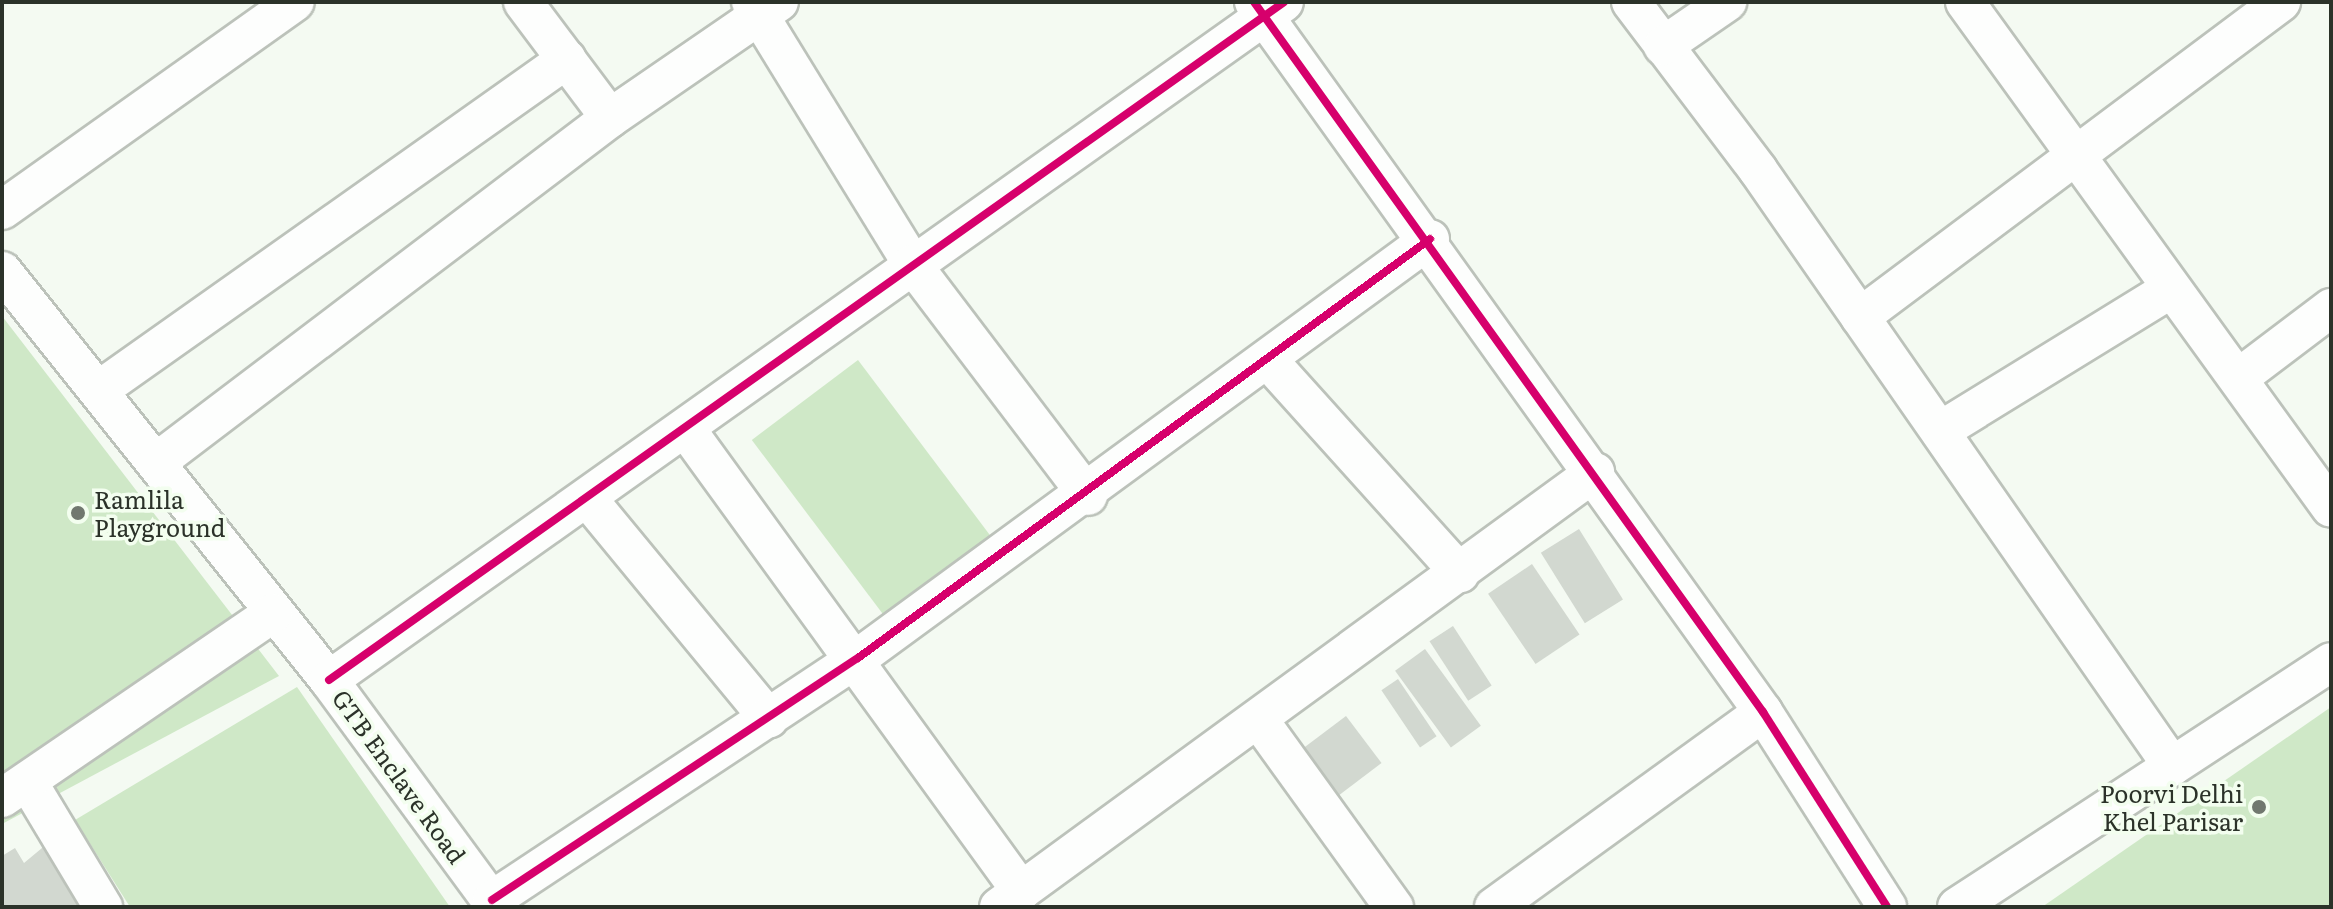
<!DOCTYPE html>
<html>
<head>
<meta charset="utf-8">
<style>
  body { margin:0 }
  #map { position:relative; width:2333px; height:909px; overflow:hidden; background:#f4faf2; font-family:Literata,serif }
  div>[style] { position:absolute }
  .green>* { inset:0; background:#cfe8c7; transform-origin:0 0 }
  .building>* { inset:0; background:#d2d8d0; transform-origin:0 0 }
  .roads { filter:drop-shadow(2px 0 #bcc2ba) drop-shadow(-2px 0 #bcc2ba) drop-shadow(0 2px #bcc2ba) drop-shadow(0 -2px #bcc2ba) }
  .minor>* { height:38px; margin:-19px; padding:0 19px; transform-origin:19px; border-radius:19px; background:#fdfefd }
  .cycleway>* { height:8px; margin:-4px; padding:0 4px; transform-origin:4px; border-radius:4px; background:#d6006c }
  .dots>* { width:22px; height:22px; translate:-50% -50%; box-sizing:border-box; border:4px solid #f3feef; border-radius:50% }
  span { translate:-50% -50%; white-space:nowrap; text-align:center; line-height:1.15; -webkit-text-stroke:7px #f3feef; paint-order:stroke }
  .poi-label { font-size:24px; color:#2b3229 }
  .left { translate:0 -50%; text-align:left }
  .right { translate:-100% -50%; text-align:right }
  .street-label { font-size:24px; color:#2b3229 }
  .frame { position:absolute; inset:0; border:4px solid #2b3229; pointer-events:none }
</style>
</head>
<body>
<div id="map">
  <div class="green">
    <div style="clip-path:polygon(2px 316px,279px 676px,2px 824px)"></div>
    <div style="left:858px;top:360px;width:225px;height:133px;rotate:53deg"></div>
    <div style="clip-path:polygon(297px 687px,450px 907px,130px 907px,75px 820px)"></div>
    <div style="clip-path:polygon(2331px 707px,2331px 907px,2042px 907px)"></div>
  </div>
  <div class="building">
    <div style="left:1579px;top:529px;width:83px;height:45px;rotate:58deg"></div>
    <div style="left:1532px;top:564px;width:85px;height:53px;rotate:56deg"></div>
    <div style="left:1453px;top:626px;width:71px;height:28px;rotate:57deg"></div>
    <div style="left:1425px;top:649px;width:95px;height:37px;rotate:54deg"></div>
    <div style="left:1398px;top:679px;width:69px;height:20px;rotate:56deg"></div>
    <div style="left:1346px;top:716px;width:59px;height:64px;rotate:53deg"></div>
    <div style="clip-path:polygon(48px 843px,86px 907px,2px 907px,2px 856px,15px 848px,24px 863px)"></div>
  </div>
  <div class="roads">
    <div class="minor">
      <div style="left:523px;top:2px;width:145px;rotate:53.1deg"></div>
      <div style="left:751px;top:2px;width:308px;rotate:58.4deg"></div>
      <div style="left:912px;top:264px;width:291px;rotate:52.8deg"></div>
      <div style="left:1254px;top:2px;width:874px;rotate:54.36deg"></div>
      <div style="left:1763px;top:712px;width:231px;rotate:57.5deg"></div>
      <div style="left:1631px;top:2px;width:211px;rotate:52.9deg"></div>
      <div style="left:1758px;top:170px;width:726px;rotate:55.21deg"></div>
      <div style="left:1965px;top:2px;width:624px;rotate:54.12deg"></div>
      <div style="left:1663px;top:46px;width:78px;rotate:-34.5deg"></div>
      <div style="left:2px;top:210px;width:359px;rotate:-35.4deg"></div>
      <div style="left:2px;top:271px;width:524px;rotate:51.36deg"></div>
      <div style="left:329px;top:680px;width:282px;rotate:53.7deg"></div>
      <div style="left:1860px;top:317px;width:526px;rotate:-36.8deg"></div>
      <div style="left:1268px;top:360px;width:287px;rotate:48deg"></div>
      <div style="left:2241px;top:376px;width:113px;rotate:-37.1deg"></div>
      <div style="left:99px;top:390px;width:573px;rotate:-35.27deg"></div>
      <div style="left:686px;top:429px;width:571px;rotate:54.05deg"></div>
      <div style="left:1940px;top:431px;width:271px;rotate:-31.6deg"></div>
      <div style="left:158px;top:461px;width:567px;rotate:-37.19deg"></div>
      <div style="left:610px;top:118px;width:205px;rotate:-34.5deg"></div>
      <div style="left:587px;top:498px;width:286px;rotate:50.5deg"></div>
      <div style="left:329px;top:680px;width:1171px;rotate:-35.37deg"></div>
      <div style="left:1259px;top:720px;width:231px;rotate:54.2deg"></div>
      <div style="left:28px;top:782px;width:146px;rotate:59deg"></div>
      <div style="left:2px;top:798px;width:328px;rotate:-34.3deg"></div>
      <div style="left:492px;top:900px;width:439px;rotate:-33.5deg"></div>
      <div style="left:858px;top:658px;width:709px;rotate:-36.22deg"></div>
      <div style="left:999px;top:907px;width:738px;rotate:-36.12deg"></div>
      <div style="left:1494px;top:907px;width:332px;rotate:-35.9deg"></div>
      <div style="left:1957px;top:907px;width:447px;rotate:-33.2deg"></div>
    </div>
  </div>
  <div class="cycleway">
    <div style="left:1254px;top:2px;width:874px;rotate:54.36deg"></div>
    <div style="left:1763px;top:712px;width:231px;rotate:57.5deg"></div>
    <div style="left:329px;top:680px;width:1171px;rotate:-35.37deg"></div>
    <div style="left:492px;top:900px;width:439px;rotate:-33.5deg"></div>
    <div style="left:858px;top:658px;width:709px;rotate:-36.22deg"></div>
  </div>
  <div class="dots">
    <div style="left:78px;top:513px;background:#71786f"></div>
    <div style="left:2259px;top:807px;background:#71786f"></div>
  </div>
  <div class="poi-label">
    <span class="left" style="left:94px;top:513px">Ramlila<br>Playground</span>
    <span class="right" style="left:2243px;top:807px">Poorvi Delhi<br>Khel Parisar</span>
  </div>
  <div class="street-label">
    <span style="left:400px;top:776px;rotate:54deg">GTB Enclave Road</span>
  </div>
  <div class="frame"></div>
</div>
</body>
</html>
